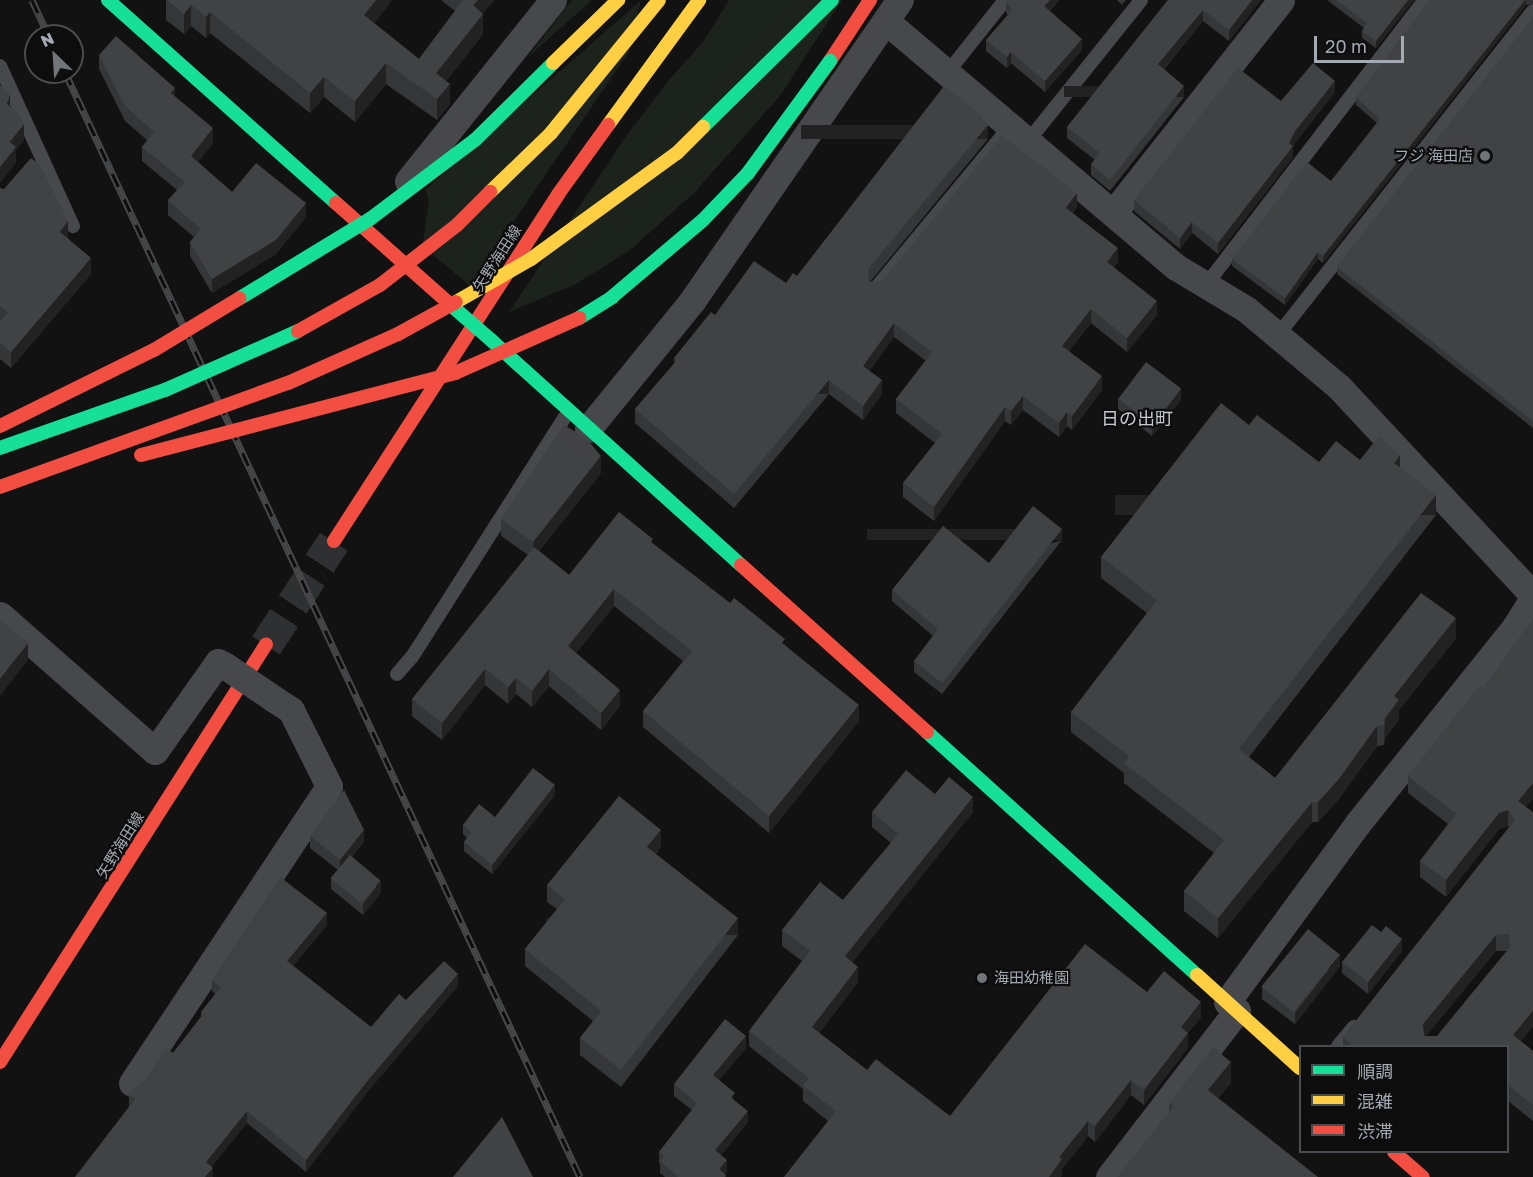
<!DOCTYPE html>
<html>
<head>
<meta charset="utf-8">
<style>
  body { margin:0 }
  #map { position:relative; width:1533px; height:1177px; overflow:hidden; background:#121212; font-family:"Golos Text","Noto Sans JP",sans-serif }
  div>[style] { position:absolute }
  .green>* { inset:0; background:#1c221c }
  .secondary-tunnel>* { height:33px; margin-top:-16.5px; transform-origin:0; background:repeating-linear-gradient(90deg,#2f3032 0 33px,transparent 0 49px) }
  .lane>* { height:14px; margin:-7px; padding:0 7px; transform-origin:7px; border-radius:7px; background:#46484b }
  .street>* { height:27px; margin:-13.5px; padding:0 13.5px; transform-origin:13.5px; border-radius:13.5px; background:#46484b }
  .fast>* { height:14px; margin:-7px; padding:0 7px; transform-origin:7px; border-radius:7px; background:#16e098 }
  .slow>* { height:14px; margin:-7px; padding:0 7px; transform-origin:7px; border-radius:7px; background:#ffcf43 }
  .jam>* { height:14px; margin:-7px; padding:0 7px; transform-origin:7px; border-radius:7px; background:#f24e42 }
  .rail>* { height:7px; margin-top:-3.5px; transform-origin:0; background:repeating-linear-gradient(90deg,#0d0d0e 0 14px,#47484a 0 28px); box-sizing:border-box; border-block:2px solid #47484a }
  .street-bridge>* { height:27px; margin:-13.5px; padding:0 13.5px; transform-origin:13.5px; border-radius:13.5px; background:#46484b }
  .fast-bridge>* { height:14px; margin:-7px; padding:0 7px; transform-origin:7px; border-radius:7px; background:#16e098 }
  .slow-bridge>* { height:14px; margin:-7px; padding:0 7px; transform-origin:7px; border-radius:7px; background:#ffcf43 }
  .jam-bridge>* { height:14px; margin:-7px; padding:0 7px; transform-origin:7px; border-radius:7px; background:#f24e42 }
  .wall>* { inset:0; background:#353637 }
  .shaded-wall>* { inset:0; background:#222223; transform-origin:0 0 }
  .building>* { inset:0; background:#414244; transform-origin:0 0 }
  .dots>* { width:16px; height:16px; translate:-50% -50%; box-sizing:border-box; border:3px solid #0d0d0e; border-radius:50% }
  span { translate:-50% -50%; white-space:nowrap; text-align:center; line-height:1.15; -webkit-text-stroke:4.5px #0d0d0e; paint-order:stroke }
  .poi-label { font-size:15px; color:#a4aab2 }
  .right { translate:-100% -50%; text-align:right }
  .left { translate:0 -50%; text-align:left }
  .street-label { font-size:15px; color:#a4aab2 }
  .quarter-label { font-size:18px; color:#c5c9cf }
  .legend { position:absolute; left:1299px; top:1045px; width:210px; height:108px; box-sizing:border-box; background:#0d0d0e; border:2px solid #494c50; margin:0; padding:8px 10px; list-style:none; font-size:18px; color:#a4aab2 }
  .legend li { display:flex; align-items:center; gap:12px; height:30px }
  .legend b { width:30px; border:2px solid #494c50 }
  .north { position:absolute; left:24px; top:24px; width:60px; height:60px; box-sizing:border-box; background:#0d0d0e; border:2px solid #494c50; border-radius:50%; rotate:335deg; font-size:16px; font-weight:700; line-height:24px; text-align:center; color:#a4aab2 }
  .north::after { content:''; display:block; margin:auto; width:21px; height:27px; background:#71757a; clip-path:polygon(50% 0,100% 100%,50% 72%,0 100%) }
  .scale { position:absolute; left:1314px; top:36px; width:90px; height:27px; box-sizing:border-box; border:3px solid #a4aab2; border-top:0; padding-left:8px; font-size:18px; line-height:21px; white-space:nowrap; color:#a4aab2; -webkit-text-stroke:4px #0d0d0e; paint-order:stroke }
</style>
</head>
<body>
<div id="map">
  <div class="green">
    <div style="clip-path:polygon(572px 0,592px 0,526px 59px)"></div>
    <div style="clip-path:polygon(641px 0,629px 52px,470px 286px,432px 254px,423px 241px,429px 200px,425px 190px)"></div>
    <div style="clip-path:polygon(729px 0,842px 0,780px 96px,694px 193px,629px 251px,576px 284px,509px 312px,624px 139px,668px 81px,703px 42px)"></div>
  </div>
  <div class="secondary-tunnel">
    <div style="left:266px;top:645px;width:124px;rotate:-56.8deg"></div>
  </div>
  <div class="lane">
    <div style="left:0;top:66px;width:176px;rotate:65.5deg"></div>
    <div style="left:948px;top:72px;width:92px;rotate:-51.6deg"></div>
    <div style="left:1029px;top:140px;width:179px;rotate:-51.3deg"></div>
    <div style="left:1206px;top:285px;width:359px;rotate:-52.5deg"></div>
    <div style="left:875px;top:289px;width:213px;rotate:-50.3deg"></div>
    <div style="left:1278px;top:335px;width:412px;rotate:-51.8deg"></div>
    <div style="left:397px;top:674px;width:23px;rotate:-49deg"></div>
    <div style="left:412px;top:657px;width:292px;rotate:-57.5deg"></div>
    <div style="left:1338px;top:1046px;width:25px;rotate:-50deg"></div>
  </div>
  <div class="street">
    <div style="left:887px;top:22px;width:379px;rotate:40.3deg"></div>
    <div style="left:1176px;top:267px;width:82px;rotate:31deg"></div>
    <div style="left:1246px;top:309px;width:121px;rotate:40deg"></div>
    <div style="left:1339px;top:387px;width:284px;rotate:47deg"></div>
    <div style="left:408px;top:181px;width:232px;rotate:-51.3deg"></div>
    <div style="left:1113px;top:213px;width:271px;rotate:-51.7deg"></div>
    <div style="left:588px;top:429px;width:165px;rotate:-50.9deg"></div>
    <div style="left:692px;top:301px;width:366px;rotate:-55.4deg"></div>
    <div style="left:0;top:615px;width:206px;rotate:41.3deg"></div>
    <div style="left:155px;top:751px;width:109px;rotate:-54.7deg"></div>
    <div style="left:218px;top:662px;width:7px;rotate:27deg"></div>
    <div style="left:1227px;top:1002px;width:222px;rotate:-53.8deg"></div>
    <div style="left:1358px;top:823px;width:251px;rotate:-51.3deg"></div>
    <div style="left:1515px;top:627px;width:34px;rotate:-58deg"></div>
    <div style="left:132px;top:1083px;width:356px;rotate:-56.4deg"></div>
    <div style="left:329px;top:786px;width:85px;rotate:-116.6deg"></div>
    <div style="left:291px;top:710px;width:20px;rotate:-147deg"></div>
    <div style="left:1109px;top:1177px;width:210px;rotate:-52.4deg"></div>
  </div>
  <div class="fast">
    <div style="left:108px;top:0;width:305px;rotate:41.7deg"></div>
    <div style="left:491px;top:340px;width:336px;rotate:42deg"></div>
    <div style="left:927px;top:732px;width:363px;rotate:42deg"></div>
  </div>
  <div class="slow">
    <div style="left:608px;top:125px;width:155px;rotate:-53.9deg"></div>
    <div style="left:1197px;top:975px;width:139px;rotate:42.1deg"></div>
  </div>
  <div class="jam">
    <div style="left:830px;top:61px;width:73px;rotate:-56.7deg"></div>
    <div style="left:336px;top:203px;width:157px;rotate:41.6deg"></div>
    <div style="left:334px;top:541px;width:414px;rotate:-57.1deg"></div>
    <div style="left:559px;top:193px;width:84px;rotate:-54.2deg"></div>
    <div style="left:741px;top:565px;width:250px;rotate:41.9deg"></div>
    <div style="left:0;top:1062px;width:495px;rotate:-57.5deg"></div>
    <div style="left:1394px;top:1152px;width:38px;rotate:41deg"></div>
  </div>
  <div class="rail">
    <div style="left:32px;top:0;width:40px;rotate:65deg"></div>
    <div style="left:65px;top:72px;width:1219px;rotate:65.01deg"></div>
  </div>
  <div class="street-bridge">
    <div style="left:224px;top:665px;width:60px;rotate:34.2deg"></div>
  </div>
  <div class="fast-bridge">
    <div style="left:703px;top:127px;width:181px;rotate:-44.6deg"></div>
    <div style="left:240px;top:298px;width:152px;rotate:-31.3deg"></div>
    <div style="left:370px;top:219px;width:131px;rotate:-37deg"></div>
    <div style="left:475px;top:140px;width:110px;rotate:-44.6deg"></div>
    <div style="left:453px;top:307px;width:50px;rotate:41deg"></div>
    <div style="left:579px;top:318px;width:39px;rotate:-32deg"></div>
    <div style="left:612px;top:297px;width:119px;rotate:-40.2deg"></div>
    <div style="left:703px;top:220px;width:65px;rotate:-46.2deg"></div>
    <div style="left:748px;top:173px;width:139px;rotate:-53.8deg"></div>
    <div style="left:0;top:448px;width:175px;rotate:-19.4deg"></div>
    <div style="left:165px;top:390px;width:145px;rotate:-23.9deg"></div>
  </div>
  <div class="slow-bridge">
    <div style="left:553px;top:63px;width:91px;rotate:-44.1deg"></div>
    <div style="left:490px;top:192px;width:85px;rotate:-44deg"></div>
    <div style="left:551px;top:133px;width:171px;rotate:-50.9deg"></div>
    <div style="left:456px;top:302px;width:86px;rotate:-29.8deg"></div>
    <div style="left:531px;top:259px;width:180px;rotate:-36deg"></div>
    <div style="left:677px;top:153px;width:37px;rotate:-45deg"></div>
  </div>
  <div class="jam-bridge">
    <div style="left:298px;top:331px;width:94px;rotate:-29.3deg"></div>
    <div style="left:380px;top:285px;width:98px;rotate:-37.9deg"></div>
    <div style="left:457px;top:225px;width:47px;rotate:-45deg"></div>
    <div style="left:0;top:426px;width:172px;rotate:-26.3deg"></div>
    <div style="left:154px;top:350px;width:100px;rotate:-31.2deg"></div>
    <div style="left:141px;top:455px;width:325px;rotate:-14.6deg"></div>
    <div style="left:455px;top:373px;width:136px;rotate:-23.9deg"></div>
    <div style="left:0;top:487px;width:306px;rotate:-19.9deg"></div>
    <div style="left:288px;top:383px;width:120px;rotate:-24deg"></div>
    <div style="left:398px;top:334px;width:66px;rotate:-28.9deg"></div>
  </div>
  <div class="wall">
    <div style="clip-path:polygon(166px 0,392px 0,374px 23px,419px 59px,455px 11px,441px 0,494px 0,483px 13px,483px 34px,446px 81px,450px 104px,437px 120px,386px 84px,355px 122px,324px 97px,310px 113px,210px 33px,206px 38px,191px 26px,184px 34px,166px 20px)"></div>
    <div style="clip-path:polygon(1007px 0,1059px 0,1050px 11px,1082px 50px,1045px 92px,1011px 63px,1007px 68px,986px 51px,986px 40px,1008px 15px,1006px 13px,1006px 2px)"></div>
    <div style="clip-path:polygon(1117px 0,1126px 0,1122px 5px)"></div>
    <div style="clip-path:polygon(1168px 0,1261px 0,1229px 41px,1203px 21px,1164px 69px,1184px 97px,1110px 191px,1091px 175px,1091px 164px,1095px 160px,1067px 138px,1067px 127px)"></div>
    <div style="clip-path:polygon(1327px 0,1414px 0,1376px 48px,1362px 38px,1362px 31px,1364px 28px)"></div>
    <div style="clip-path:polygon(1430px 0,1533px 0,1533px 4px,1526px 5px,1323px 263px,1318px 259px,1285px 305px,1232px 266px,1232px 259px,1331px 181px,1377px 123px,1356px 105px,1356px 98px)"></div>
    <div style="clip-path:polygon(1533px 18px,1533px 428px,1337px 274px,1337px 267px)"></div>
    <div style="clip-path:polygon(99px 55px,175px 97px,213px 143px,198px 162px,232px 192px,306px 217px,276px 254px,212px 293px,190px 256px,190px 242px,194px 237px,168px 215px,168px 200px,177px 190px,142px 161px,142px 147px,147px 140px,125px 121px,99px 69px)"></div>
    <div style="clip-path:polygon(1335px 92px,1295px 143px,1293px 147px,1293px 157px,1218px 254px,1192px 233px,1180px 249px,1134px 211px,1134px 200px,1281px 101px)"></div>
    <div style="clip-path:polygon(983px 121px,988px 139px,870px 282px,882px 281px,1077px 207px,1073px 213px,1118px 262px,1114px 267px,1157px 315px,1127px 352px,1091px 323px,1069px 351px,1102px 390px,1072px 430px,1067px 426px,1059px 437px,1023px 410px,1011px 425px,1005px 421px,934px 521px,903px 497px,903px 483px,935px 443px,896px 413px,896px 399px,926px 361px,894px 337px,869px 371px,882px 394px,863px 420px,829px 394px,734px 508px,635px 423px,635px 409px,674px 364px,674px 358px,715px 315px,786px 283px,797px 276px)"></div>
    <div style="clip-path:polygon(0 188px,68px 237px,68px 238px,91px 274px,11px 368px,0 359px)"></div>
    <div style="clip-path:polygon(1118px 398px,1181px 400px,1152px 436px,1118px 409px)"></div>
    <div style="clip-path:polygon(1249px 425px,1319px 462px,1360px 460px,1400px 467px,1436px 515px,1249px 757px,1275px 778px,1456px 638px,1399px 710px,1399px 720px,1385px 738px,1384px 745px,1377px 746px,1339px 799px,1318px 822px,1312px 822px,1218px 938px,1184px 911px,1184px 891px,1214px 853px,1124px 783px,1124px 773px,1071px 732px,1071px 712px,1147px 613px,1101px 578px,1101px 557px)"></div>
    <div style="clip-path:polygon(601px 473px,539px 551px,569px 575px,653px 544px,785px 645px,859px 721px,769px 833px,643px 727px,643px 711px,683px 661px,614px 606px,576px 653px,620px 706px,601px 730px,549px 686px,532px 707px,516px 694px,508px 704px,485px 685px,442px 740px,412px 716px,412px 699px,528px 555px,501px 536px,501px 519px)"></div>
    <div style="clip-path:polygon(1062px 540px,942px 694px,914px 672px,914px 661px,933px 636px,892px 601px,892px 590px,989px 563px)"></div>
    <div style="clip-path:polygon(evenodd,1533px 619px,1533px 799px,1526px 807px,1521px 1041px,1533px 1051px,1533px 1121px,1508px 1101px,1508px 1047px,1343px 1047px,1343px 1037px,1509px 827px,1508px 826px,1499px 829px,1446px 897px,1420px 877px,1420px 861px,1448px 824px,1408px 793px,1408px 776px,1484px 688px,1533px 619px,1496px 951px,1507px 951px,1437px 1036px,1426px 1036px,1496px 951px)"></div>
    <div style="clip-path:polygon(935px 794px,973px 812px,852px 962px,858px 982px,819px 1033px,867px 1070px,950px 1116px,1147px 992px,1201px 1017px,1188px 1033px,1188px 1048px,1144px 1105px,1131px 1095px,1095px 1142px,1088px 1136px,1062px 1169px,1062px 1175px,1060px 1177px,784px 1177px,828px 1121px,803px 1101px,803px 1089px,749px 1046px,749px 1031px,802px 961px,782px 946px,782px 930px,843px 900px,891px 843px,872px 827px,872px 812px)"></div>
    <div style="clip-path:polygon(555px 795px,492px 874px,464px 851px,464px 842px,467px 838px,463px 834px,463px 825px,495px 817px)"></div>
    <div style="clip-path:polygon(310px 836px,364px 842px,352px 857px,381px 893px,363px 915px,331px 889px,331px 878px,338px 870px,310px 848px)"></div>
    <div style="clip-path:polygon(661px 847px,656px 854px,738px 935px,621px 1087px,580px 1055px,580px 1038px,593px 1021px,525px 966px,525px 949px,557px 909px,547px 902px,547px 885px)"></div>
    <div style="clip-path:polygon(327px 925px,293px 966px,371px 1027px,406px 1000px,458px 986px,368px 1091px,306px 1172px,247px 1123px,211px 1167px,213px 1177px,129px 1106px,129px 1095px,173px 1053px,201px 1018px,201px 1012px,215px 994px,212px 991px,212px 980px)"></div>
    <div style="clip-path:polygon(1381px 932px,1402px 951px,1368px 994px,1342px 973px,1342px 962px)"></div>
    <div style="clip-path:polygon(1340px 966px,1295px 1024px,1262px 999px,1262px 987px)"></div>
    <div style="clip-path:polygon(746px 1048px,719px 1080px,735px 1101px,748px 1122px,721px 1155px,727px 1172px,725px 1174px,726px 1177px,665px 1177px,660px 1173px,660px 1164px,659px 1163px,659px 1152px,692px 1110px,674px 1096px,674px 1084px)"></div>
    <div style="clip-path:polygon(1231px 1083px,1218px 1098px,1169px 1112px,1169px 1103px)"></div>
  </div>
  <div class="shaded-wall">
    <div style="clip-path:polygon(376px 0,392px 0,364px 35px,364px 15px)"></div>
    <div style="clip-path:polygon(478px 0,494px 0,473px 26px,473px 5px)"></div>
    <div style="clip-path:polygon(1050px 0,1059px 0,1044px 17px,1044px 6px)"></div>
    <div style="clip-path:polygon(1252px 0,1261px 0,1229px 41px,1229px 30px)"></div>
    <div style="clip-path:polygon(1408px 0,1414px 0,1376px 48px,1376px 41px)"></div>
    <div style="clip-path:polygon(1525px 0,1526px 0,1526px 5px,1323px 263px,1323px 256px)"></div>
    <div style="clip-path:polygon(191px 5px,191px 26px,184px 34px,184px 14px)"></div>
    <div style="clip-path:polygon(1203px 10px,1203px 21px,1158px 75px,1158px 64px)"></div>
    <div style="clip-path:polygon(210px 12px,210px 33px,206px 38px,206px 17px)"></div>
    <div style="clip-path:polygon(483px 14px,483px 34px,436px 93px,436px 73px)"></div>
    <div style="clip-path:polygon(1082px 39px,1082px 50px,1045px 92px,1045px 81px)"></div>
    <div style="clip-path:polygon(1011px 52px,1011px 63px,1007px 68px,1007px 57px)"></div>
    <div style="clip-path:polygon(386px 63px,386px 84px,355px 122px,355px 101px)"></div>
    <div style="clip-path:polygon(324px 77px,324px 97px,310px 113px,310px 93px)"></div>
    <div style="clip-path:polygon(1335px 81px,1335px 92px,1295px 143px,1293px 147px,1293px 157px,1218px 254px,1218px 243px,1289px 143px,1295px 131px)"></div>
    <div style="clip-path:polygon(450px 84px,450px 104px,437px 120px,437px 99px)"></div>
    <div style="left:1184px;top:86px;width:11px;height:120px;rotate:90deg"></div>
    <div style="clip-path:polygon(175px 88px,175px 102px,171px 93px)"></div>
    <div style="clip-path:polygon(10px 94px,10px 110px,7px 104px)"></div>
    <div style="clip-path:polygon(24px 124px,24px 140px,16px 150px,16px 163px,0 183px,0 167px,10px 142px)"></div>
    <div style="left:988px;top:125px;width:14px;height:187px;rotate:90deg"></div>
    <div style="clip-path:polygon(213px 128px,213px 143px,191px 170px,191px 156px)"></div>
    <div style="clip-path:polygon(1077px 193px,1077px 207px,1066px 222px,1066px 208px)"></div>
    <div style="clip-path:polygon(306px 203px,306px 217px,276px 254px,212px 293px,212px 279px)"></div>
    <div style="clip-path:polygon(68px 221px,68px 237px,60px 248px,60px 232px)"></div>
    <div style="clip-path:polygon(1192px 222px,1192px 233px,1180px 249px,1180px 238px)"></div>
    <div style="clip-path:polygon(1118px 248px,1118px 262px,1107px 276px,1107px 262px)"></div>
    <div style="clip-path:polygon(1318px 252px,1318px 259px,1285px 305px,1285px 298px)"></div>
    <div style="clip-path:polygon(91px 258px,91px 274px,11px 368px,11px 352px)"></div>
    <div style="clip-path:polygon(1157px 301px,1157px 315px,1127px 352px,1127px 338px)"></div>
    <div style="clip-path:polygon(1091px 309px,1091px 323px,1062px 360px,1062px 346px)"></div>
    <div style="clip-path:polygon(894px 323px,894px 337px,863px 380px,863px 366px)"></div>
    <div style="clip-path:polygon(1102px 376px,1102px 390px,1072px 430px,1072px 416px)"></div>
    <div style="left:829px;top:380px;width:14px;height:148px;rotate:90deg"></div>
    <div style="clip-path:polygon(882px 380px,882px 394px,863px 420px,863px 406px)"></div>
    <div style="clip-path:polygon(1181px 388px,1181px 400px,1152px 436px,1152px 425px)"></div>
    <div style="clip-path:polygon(1023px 396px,1023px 410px,1011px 425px,1011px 411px)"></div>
    <div style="clip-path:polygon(1005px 407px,1005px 421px,934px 521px,934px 507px)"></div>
    <div style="clip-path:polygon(1067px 412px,1067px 426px,1059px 437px,1059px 423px)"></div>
    <div style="clip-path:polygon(1400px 455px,1400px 475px,1394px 463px)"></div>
    <div style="clip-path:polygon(601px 456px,601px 473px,533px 559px,533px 542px)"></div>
    <div style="left:1436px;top:495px;width:20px;height:321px;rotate:90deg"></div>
    <div style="left:1062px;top:529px;width:11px;height:195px;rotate:90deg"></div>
    <div style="clip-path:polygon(614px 589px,614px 606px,568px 663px,568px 646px)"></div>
    <div style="clip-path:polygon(1456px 618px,1456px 638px,1399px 710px,1399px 720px,1385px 738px,1384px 745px,1385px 718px,1394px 696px)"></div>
    <div style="clip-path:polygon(28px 643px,28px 660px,0 696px,0 679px)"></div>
    <div style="clip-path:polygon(485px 669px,485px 685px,442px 740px,442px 723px)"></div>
    <div style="clip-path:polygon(549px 669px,549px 686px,532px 707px,532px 691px)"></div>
    <div style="clip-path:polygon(516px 678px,516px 694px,508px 704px,508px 687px)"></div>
    <div style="clip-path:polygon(620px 690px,620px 706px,601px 730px,601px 713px)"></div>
    <div style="clip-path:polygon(859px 705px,859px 721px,769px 833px,769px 816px)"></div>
    <div style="clip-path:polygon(1377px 726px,1377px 746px,1339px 799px,1318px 822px,1318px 802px)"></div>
    <div style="clip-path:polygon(1533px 783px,1533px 799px,1518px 817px,1518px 801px)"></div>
    <div style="clip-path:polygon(555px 785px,555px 795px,492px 874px,492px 865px)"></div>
    <div style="clip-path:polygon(973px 797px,973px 812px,845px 972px,845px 956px)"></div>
    <div style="clip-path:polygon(1312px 802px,1312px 822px,1218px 938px,1218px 918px)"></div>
    <div style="clip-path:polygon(1508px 810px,1508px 826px,1499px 829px,1446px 897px,1446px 880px,1499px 813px)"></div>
    <div style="clip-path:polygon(364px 830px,364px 842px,340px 871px,340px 860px)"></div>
    <div style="clip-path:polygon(661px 830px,661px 847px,647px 864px,647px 847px)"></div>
    <div style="clip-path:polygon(381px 881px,381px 893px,363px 915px,363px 904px)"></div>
    <div style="clip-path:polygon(327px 913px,327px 925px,287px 973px,287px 961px)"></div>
    <div style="left:738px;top:918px;width:17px;height:192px;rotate:90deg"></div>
    <div style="clip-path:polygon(1496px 935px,1496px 951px,1423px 1040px,1423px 1024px)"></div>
    <div style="clip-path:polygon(1402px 939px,1402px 951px,1368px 994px,1368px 982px)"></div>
    <div style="clip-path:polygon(1340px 955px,1340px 966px,1295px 1024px,1295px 1013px)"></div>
    <div style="clip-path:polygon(858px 967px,858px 982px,812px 1042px,812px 1027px)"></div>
    <div style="clip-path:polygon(458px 974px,458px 986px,368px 1091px,306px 1172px,306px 1160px,368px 1080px)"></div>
    <div style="clip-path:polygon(1201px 1002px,1201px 1017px,1188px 1033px,1188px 1048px,1144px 1105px,1144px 1090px,1181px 1027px)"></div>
    <div style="clip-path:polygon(1533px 1011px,1533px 1027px,1513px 1051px,1513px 1035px)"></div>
    <div style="clip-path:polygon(746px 1036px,746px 1048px,713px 1087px,713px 1075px)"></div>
    <div style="clip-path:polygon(1231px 1062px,1231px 1083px,1208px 1111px,1208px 1090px)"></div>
    <div style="clip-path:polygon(1131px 1080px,1131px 1095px,1095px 1142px,1095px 1126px)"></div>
    <div style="clip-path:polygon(247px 1111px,247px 1123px,206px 1174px,206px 1162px)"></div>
    <div style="clip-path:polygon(748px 1111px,748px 1122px,715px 1162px,715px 1150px)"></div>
    <div style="clip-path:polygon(1088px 1121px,1088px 1136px,1062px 1169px,1062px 1175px,1060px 1177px,1049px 1177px,1059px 1157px)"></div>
    <div style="clip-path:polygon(727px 1160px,727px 1172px,722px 1177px,719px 1169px)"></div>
    <div style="clip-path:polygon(213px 1168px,213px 1177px,205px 1177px)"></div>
  </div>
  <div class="building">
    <div style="clip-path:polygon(167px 0,376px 0,364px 15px,419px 59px,463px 0,478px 0,473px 5px,483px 14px,436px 73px,450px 84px,437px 99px,386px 63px,355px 101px,324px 77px,310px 93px,210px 12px,206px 17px,191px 5px,184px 14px)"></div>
    <div style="clip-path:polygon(1007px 0,1050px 0,1044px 6px,1082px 39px,1045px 81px,1011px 52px,1007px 57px,986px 40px,1012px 10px,1006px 2px)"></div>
    <div style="clip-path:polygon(1168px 0,1252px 0,1229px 30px,1203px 10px,1158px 64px,1184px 86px,1110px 180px,1091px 164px,1100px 153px,1067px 127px)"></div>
    <div style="clip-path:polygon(1336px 0,1408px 0,1376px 41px,1362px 31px,1367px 23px)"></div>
    <div style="clip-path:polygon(1430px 0,1525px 0,1323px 256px,1318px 252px,1285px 298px,1232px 259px,1307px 162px,1331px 181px,1380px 119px,1356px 98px)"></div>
    <div style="clip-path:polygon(1533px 18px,1533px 421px,1337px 267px)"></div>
    <div style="clip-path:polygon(116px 36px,175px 88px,171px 93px,213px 128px,191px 156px,232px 192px,256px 163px,306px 203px,276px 240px,212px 279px,190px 242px,201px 229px,168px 200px,185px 182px,142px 147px,154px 132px,125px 106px,99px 55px)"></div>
    <div style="clip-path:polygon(1313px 63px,1335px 81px,1295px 131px,1289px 143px,1293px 146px,1218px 243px,1192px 222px,1180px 238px,1134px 200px,1238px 68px,1281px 101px)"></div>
    <div style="clip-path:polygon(0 85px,10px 94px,7px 104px,19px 114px,24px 124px,10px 142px,16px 147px,0 167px)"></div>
    <div style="clip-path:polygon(944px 86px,983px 116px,980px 119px,988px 125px,868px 269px,869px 282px,882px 281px,1002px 136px,1077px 193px,1066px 208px,1118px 248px,1107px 262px,1157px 301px,1127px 338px,1091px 309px,1062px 346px,1102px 376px,1072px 416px,1067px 412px,1059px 423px,1023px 396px,1011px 411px,1005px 407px,934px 507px,903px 483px,942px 434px,896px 399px,932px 352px,894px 323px,863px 366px,882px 380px,863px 406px,829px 380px,734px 494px,635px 409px,677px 360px,674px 358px,711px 312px,715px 315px,754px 261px,786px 283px,793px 273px,797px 276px)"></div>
    <div style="clip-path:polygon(31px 158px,39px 164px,68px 221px,60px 232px,91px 258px,11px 352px,0 343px,0 322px,8px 312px,0 306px,0 188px,4px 189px)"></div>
    <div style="left:1146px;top:362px;width:44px;height:46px;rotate:37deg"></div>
    <div style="clip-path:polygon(1221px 403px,1249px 425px,1257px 415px,1319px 462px,1336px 441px,1360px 460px,1379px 436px,1400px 455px,1394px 463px,1436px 495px,1239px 749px,1275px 778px,1421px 593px,1456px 618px,1394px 696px,1399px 700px,1385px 718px,1384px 725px,1377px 726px,1339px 779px,1318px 802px,1312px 802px,1218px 918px,1184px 891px,1224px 840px,1124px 763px,1129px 756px,1071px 712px,1157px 600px,1101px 557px)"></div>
    <div style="clip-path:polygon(564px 425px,587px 439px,601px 456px,533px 542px,501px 519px)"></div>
    <div style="clip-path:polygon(1033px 506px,1062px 529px,942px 683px,914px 661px,938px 629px,892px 590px,943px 526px,989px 563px)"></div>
    <div style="clip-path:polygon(619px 512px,653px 539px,651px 542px,730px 603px,734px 598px,785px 639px,782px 643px,859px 705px,769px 816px,643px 711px,692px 651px,614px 589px,568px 646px,620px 690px,601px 713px,549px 669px,532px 691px,516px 678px,508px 687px,485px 669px,442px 723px,412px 699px,534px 547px,569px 575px)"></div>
    <div style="clip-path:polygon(evenodd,1533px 619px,1533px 783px,1518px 801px,1533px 812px,1533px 1011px,1513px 1035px,1533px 1051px,1533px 1105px,1508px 1085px,1508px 1047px,1354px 1047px,1343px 1037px,1515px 820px,1508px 810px,1499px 813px,1446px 880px,1420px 861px,1456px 814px,1408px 776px,1480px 685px,1484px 688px,1533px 619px,1509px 934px,1510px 947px,1437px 1036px,1424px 1036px,1423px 1024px,1496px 935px,1509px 934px)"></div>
    <div style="clip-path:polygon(0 620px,28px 643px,0 679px)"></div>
    <div style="clip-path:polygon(533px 768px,555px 785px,492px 865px,464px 842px,471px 832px,463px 825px,479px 804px,495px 817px)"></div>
    <div style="clip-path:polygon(906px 770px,935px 794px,949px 777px,973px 797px,845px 956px,858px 967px,812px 1027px,867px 1070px,876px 1059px,950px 1116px,1085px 944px,1147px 992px,1164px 971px,1201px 1002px,1181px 1027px,1188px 1033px,1144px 1090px,1131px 1080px,1095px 1126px,1088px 1121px,1059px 1157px,1062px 1159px,1049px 1177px,784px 1177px,836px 1111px,803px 1086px,809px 1078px,749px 1031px,810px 951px,782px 930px,820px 882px,843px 900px,898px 834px,872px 812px)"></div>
    <div style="clip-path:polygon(344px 790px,364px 830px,340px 860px,310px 836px)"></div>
    <div style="clip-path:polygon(619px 796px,661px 830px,647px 847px,738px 918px,621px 1070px,580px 1038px,601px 1011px,525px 949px,565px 899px,547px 885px)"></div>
    <div style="left:350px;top:855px;width:40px;height:30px;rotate:40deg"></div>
    <div style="clip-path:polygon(280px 877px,327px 913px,287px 961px,371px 1027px,399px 994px,406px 1000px,444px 961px,458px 974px,368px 1080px,306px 1160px,247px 1111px,206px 1162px,213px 1168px,205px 1177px,75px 1177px,135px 1099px,129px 1095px,136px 1086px,145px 1080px,166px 1048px,173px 1053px,203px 1014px,201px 1012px,221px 987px,212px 980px)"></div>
    <div style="clip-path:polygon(1372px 925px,1381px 932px,1386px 926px,1402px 939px,1368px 982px,1342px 962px)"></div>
    <div style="left:1308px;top:929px;width:41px;height:74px;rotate:39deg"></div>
    <div style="clip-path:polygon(725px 1019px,746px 1036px,713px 1075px,735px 1093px,731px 1098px,748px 1111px,715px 1150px,727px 1160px,719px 1169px,726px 1175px,724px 1177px,678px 1177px,660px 1161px,664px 1156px,659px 1152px,697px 1103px,674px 1084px)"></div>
    <div style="clip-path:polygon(1213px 1047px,1231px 1062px,1208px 1090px,1318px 1177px,1117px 1177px,1174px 1106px,1169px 1103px)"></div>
    <div style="clip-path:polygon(502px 1117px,533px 1177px,453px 1177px)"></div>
  </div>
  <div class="dots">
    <div style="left:1485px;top:156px;background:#71757a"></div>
    <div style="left:982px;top:978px;background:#71757a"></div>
  </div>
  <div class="poi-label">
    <span class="right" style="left:1473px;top:156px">フジ 海田店</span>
    <span class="left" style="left:994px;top:978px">海田幼稚園</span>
  </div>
  <div class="street-label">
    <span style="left:497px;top:258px;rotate:-57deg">矢野海田線</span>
    <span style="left:120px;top:845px;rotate:-58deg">矢野海田線</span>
  </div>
  <div class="quarter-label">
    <span style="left:1137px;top:418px">日の出町</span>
  </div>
  <ul class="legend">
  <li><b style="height:8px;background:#16e098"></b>順調</li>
  <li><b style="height:8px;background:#ffcf43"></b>混雑</li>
  <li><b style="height:8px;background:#f24e42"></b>渋滞</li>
  </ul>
  <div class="north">N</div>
  <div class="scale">20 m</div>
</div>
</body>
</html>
